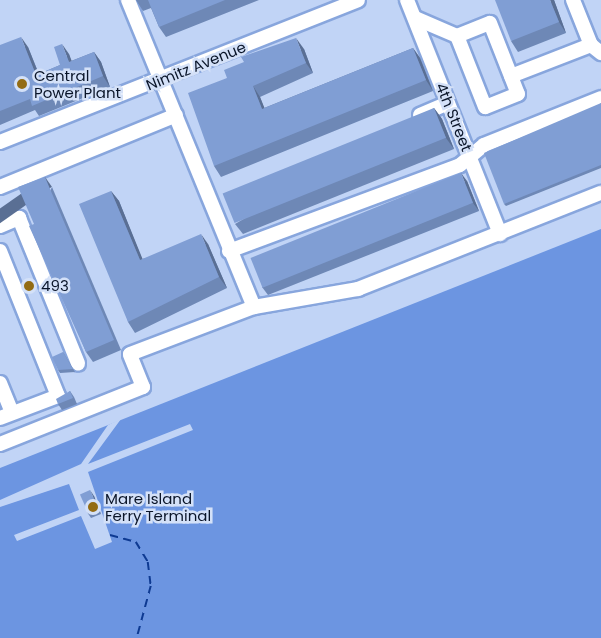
<!DOCTYPE html>
<html>
<head>
<meta charset="utf-8">
<style>
  body { margin:0 }
  #map { position:relative; width:601px; height:638px; overflow:hidden; background:#c1d4f6; font-family:Poppins,sans-serif }
  div>[style] { position:absolute }
  .water>* { inset:0; background:#6c95e1 }
  .pier>* { inset:0; background:#c1d4f6 }
  .ferry>* { height:1.5px; margin-top:-0.75px; transform-origin:0; background:repeating-linear-gradient(90deg,#0e3a92 0 8px,transparent 0 14px) }
  .roads { filter:drop-shadow(2px 0 #88a6dd) drop-shadow(-2px 0 #88a6dd) drop-shadow(0 2px #88a6dd) drop-shadow(0 -2px #88a6dd) }
  .minor>* { height:14px; margin:-7px; padding:0 7px; transform-origin:7px; border-radius:7px; background:#fff }
  .wall>* { inset:0; background:#6e88b6 }
  .shaded-wall>* { inset:0; background:#5a6f94; transform-origin:0 0 }
  .building>* { inset:0; background:#809ed4; transform-origin:0 0 }
  .dots>* { width:16px; height:16px; translate:-50% -50%; box-sizing:border-box; border:3px solid #d4e1f8; border-radius:50% }
  span { translate:-50% -50%; white-space:nowrap; text-align:center; line-height:1.15; -webkit-text-stroke:5px #d4e1f8; paint-order:stroke }
  .street-label { font-size:15px; color:#0a1529 }
  .poi-label { font-size:15px; color:#0a1529 }
  .left { translate:0 -50%; text-align:left }
</style>
</head>
<body>
<div id="map">
  <div class="water">
    <div style="clip-path:polygon(601px 229px,601px 638px,0 638px,0 468px)"></div>
  </div>
  <div class="pier">
    <div style="clip-path:polygon(121px 419px,88px 464px,190px 424px,193px 430px,88px 472px,112px 542px,95px 549px,81px 516px,17px 541px,14px 535px,79px 510px,69px 484px,0 507px,0 500px,81px 464px,108px 425px)"></div>
  </div>
  <div class="ferry">
    <div style="left:110px;top:535px;width:27px;rotate:15deg"></div>
    <div style="left:136px;top:542px;width:23px;rotate:59deg"></div>
    <div style="left:148px;top:562px;width:24px;rotate:83deg"></div>
    <div style="left:151px;top:586px;width:54px;rotate:105.1deg"></div>
  </div>
  <div class="roads">
    <div class="minor">
      <div style="left:128px;top:0;width:332px;rotate:67.7deg"></div>
      <div style="left:407px;top:0;width:252px;rotate:68.3deg"></div>
      <div style="left:573px;top:0;width:48px;rotate:68.2deg"></div>
      <div style="left:591px;top:45px;width:13px;rotate:39deg"></div>
      <div style="left:415px;top:18px;width:46px;rotate:23.2deg"></div>
      <div style="left:490px;top:23px;width:76px;rotate:68.5deg"></div>
      <div style="left:518px;top:94px;width:35px;rotate:158deg"></div>
      <div style="left:485px;top:107px;width:76px;rotate:-111.5deg"></div>
      <div style="left:457px;top:36px;width:35px;rotate:-22deg"></div>
      <div style="left:511px;top:76px;width:86px;rotate:-21.2deg"></div>
      <div style="left:420px;top:115px;width:30px;rotate:-23deg"></div>
      <div style="left:0;top:142px;width:385px;rotate:-21.6deg"></div>
      <div style="left:0;top:187px;width:190px;rotate:-22.2deg"></div>
      <div style="left:0;top:226px;width:21px;rotate:-23deg"></div>
      <div style="left:19px;top:218px;width:157px;rotate:67.9deg"></div>
      <div style="left:0;top:251px;width:156px;rotate:68.2deg"></div>
      <div style="left:58px;top:396px;width:62px;rotate:159.2deg"></div>
      <div style="left:229px;top:251px;width:246px;rotate:-20.4deg"></div>
      <div style="left:460px;top:165px;width:31px;rotate:-40deg"></div>
      <div style="left:484px;top:145px;width:126px;rotate:-21.9deg"></div>
      <div style="left:0;top:383px;width:32px;rotate:68deg"></div>
      <div style="left:0;top:444px;width:154px;rotate:-21.7deg"></div>
      <div style="left:143px;top:387px;width:35px;rotate:-112deg"></div>
      <div style="left:130px;top:354px;width:133px;rotate:-20.8deg"></div>
      <div style="left:254px;top:307px;width:106px;rotate:-9.8deg"></div>
      <div style="left:358px;top:289px;width:261px;rotate:-21.6deg"></div>
    </div>
  </div>
  <div class="wall">
    <div style="clip-path:polygon(136px 0,259px 0,166px 37px,159px 27px,151px 8px,143px 11px)"></div>
    <div style="clip-path:polygon(554px 0,566px 33px,518px 52px,511px 41px)"></div>
    <div style="clip-path:polygon(0 45px,28px 47px,39px 74px,60px 65px,69px 54px,71px 61px,94px 52px,101px 62px,110px 87px,39px 116px,35px 110px,0 125px)"></div>
    <div style="clip-path:polygon(413px 48px,420px 58px,433px 91px,221px 177px,214px 166px,227px 78px,304px 49px,313px 73px,260px 97px,264px 108px)"></div>
    <div style="clip-path:polygon(601px 103px,601px 168px,506px 206px,504px 204px)"></div>
    <div style="clip-path:polygon(434px 108px,442px 119px,454px 149px,243px 234px,235px 224px)"></div>
    <div style="clip-path:polygon(467px 181px,479px 211px,268px 295px,262px 287px)"></div>
    <div style="clip-path:polygon(52px 187px,121px 350px,93px 362px,86px 352px,34px 224px)"></div>
    <div style="clip-path:polygon(111px 191px,119px 201px,142px 259px,208px 244px,227px 288px,135px 333px,128px 322px)"></div>
    <div style="clip-path:polygon(63px 352px,75px 372px,60px 373px,58px 370px)"></div>
    <div style="clip-path:polygon(70px 391px,74px 397px,77px 404px,62px 410px,58px 404px)"></div>
    <div style="clip-path:polygon(94px 496px,101px 514px,91px 518px,87px 512px)"></div>
  </div>
  <div class="shaded-wall">
    <div style="clip-path:polygon(550px 0,554px 0,566px 33px,559px 22px)"></div>
    <div style="clip-path:polygon(21px 37px,28px 47px,43px 85px,36px 75px)"></div>
    <div style="clip-path:polygon(296px 38px,304px 49px,313px 73px,306px 63px)"></div>
    <div style="clip-path:polygon(62px 44px,69px 54px,76px 72px,69px 62px)"></div>
    <div style="clip-path:polygon(413px 48px,420px 58px,433px 91px,426px 80px)"></div>
    <div style="clip-path:polygon(94px 52px,101px 62px,110px 87px,103px 76px)"></div>
    <div style="clip-path:polygon(253px 86px,260px 97px,269px 119px,262px 109px)"></div>
    <div style="clip-path:polygon(434px 108px,442px 119px,454px 149px,446px 138px)"></div>
    <div style="clip-path:polygon(461px 173px,467px 181px,479px 211px,473px 203px)"></div>
    <div style="left:45px;top:177px;width:12px;height:177px;rotate:55deg"></div>
    <div style="clip-path:polygon(111px 191px,119px 201px,147px 270px,140px 260px)"></div>
    <div style="clip-path:polygon(201px 234px,208px 244px,227px 288px,219px 277px)"></div>
    <div style="clip-path:polygon(90px 490px,94px 496px,101px 514px,98px 508px)"></div>
  </div>
  <div class="building">
    <div style="clip-path:polygon(148px 0,225px 0,159px 27px)"></div>
    <div style="clip-path:polygon(495px 0,550px 0,559px 22px,511px 41px)"></div>
    <div style="clip-path:polygon(21px 37px,36px 75px,60px 65px,54px 47px,62px 44px,69px 62px,94px 52px,103px 76px,32px 106px,30px 99px,0 111px,0 45px)"></div>
    <div style="clip-path:polygon(296px 38px,306px 63px,253px 86px,262px 109px,413px 48px,426px 80px,214px 166px,188px 93px,227px 78px,224px 70px,244px 62px,241px 57px)"></div>
    <div style="clip-path:polygon(601px 103px,601px 165px,504px 204px,484px 153px)"></div>
    <div style="left:434px;top:108px;width:32px;height:228px;rotate:68deg"></div>
    <div style="left:461px;top:173px;width:32px;height:227px;rotate:68deg"></div>
    <div style="clip-path:polygon(45px 177px,114px 340px,86px 352px,29px 226px,34px 224px,18px 187px)"></div>
    <div style="clip-path:polygon(111px 191px,140px 260px,201px 234px,219px 277px,128px 322px,79px 204px)"></div>
    <div style="clip-path:polygon(63px 352px,73px 369px,58px 370px,52px 357px)"></div>
    <div style="clip-path:polygon(70px 391px,73px 398px,58px 404px,56px 399px)"></div>
    <div style="left:90px;top:490px;width:20px;height:11px;rotate:66deg"></div>
  </div>
  <div class="dots">
    <div style="left:22px;top:84px;background:#936c14"></div>
    <div style="left:29px;top:286px;background:#936c14"></div>
    <div style="left:93px;top:507px;background:#936c14"></div>
  </div>
  <div class="street-label">
    <span style="left:196px;top:66px;rotate:-22deg">Nimitz Avenue</span>
    <span style="left:454px;top:117px;rotate:68deg">4th Street</span>
  </div>
  <div class="poi-label">
    <span class="left" style="left:34px;top:84px">Central<br>Power Plant</span>
    <span class="left" style="left:41px;top:286px">493</span>
    <span class="left" style="left:105px;top:507px">Mare Island<br>Ferry Terminal</span>
  </div>
</div>
</body>
</html>
